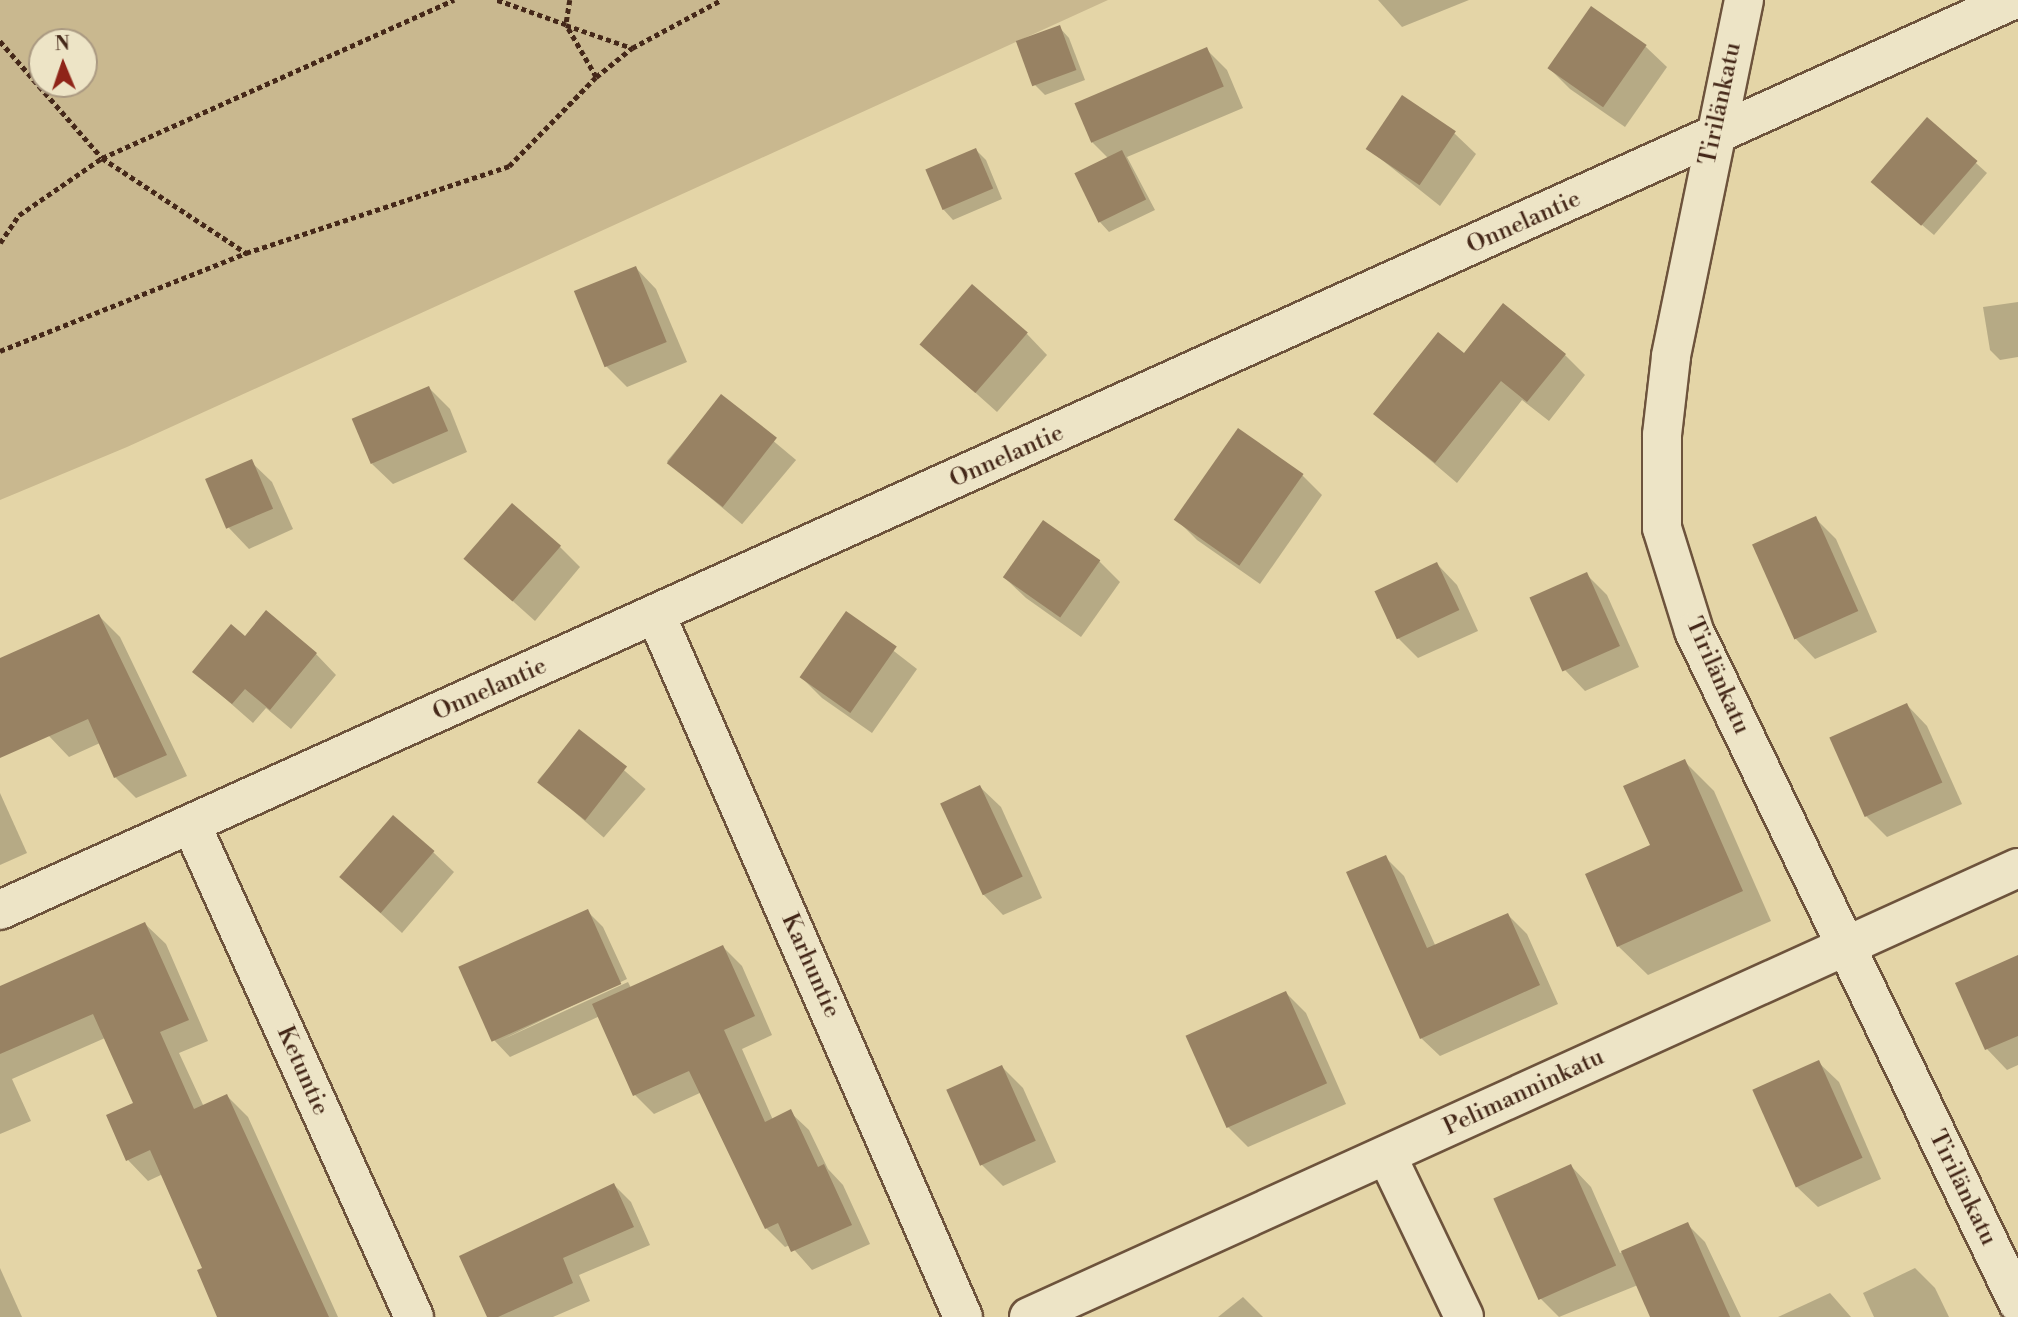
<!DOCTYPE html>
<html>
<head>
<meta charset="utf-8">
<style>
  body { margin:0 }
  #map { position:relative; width:2018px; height:1317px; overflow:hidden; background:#e4d5a7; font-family:"Libre Bodoni",serif }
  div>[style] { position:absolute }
  .green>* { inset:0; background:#c9b88f }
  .shadow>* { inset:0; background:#0003; transform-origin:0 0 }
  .building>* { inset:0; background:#988263; transform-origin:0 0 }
  .path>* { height:4.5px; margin-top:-2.25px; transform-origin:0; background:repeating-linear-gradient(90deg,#452819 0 5px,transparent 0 8.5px) }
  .roads { filter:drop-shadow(2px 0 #6d533c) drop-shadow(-2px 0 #6d533c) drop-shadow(0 2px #6d533c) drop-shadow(0 -2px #6d533c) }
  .minor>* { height:38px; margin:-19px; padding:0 19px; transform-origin:19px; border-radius:19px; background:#ede4c6 }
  span { translate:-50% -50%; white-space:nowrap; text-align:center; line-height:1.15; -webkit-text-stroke:6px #ede4c6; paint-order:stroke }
  .street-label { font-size:24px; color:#452819 }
  .north { position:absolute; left:28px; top:28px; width:70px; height:70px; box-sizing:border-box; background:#ede4c6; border:2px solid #aa9981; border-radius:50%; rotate:358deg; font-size:19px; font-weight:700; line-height:28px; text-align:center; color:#452819 }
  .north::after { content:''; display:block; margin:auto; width:24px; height:32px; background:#8f2418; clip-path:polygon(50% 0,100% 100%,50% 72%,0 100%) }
</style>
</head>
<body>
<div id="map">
  <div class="green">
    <div style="clip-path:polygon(evenodd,0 0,1108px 0,127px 447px,0 500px,0 0,84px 42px,84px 84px,42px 84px,42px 42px,84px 42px)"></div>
  </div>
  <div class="shadow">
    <div style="clip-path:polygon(1378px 0,1469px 0,1402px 27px)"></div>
    <div style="clip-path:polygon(1591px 8px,1646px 47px,1667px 67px,1625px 127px,1570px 89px,1549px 68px)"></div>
    <div style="clip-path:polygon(1059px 27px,1069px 38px,1085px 80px,1045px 95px,1035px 85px,1019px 44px)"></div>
    <div style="clip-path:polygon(1206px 49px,1227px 70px,1243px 108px,1127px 157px,1155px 210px,1109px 232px,1099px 221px,1076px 174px,1109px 159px,1092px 142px)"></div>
    <div style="clip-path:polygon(1403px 97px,1455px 134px,1476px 154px,1440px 206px,1367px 148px)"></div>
    <div style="clip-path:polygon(1927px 119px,1987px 173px,1934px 235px,1883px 192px)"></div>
    <div style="clip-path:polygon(976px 150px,986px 160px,1002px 199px,953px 220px,943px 209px)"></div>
    <div style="clip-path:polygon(636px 268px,656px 289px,687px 362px,627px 387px,606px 366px)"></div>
    <div style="clip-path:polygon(2018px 302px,2018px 357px,2000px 360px,1990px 350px,1983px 307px)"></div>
    <div style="clip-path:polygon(1027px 334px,1047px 355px,997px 412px,922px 345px)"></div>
    <div style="clip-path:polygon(1464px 355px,1565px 355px,1585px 375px,1549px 421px,1522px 400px,1457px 483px,1376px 414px)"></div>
    <div style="clip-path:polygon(429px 388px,450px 409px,467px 452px,393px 484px,372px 464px)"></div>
    <div style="left:721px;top:397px;width:98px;height:84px;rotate:40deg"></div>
    <div style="clip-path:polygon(251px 462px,272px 482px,293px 529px,249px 549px,229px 528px)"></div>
    <div style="clip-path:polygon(1302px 475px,1322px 495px,1260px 584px,1197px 540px,1176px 519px)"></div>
    <div style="clip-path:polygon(1816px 519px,1836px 539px,1877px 632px,1815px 659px,1795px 638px)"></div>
    <div style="clip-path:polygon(560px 547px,580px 567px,535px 621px,466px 559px)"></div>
    <div style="clip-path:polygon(1099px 561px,1120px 582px,1081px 637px,1026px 598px,1005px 578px)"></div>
    <div style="clip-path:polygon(1437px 564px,1457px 585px,1478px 631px,1418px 658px,1397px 637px)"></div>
    <div style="clip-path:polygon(1587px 575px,1607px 595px,1639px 667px,1585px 691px,1565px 670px)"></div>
    <div style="clip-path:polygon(846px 614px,917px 669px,872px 733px,822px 698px,801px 677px)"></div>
    <div style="clip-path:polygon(99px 616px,120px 637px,187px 776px,136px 798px,115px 777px,100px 743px,69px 757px,49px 736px)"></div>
    <div style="clip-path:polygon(245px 638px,316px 654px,336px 675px,291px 729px,266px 708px,253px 723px,195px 672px)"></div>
    <div style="clip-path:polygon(1907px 705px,1927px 726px,1962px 804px,1887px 837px,1866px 816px)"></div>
    <div style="left:580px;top:732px;width:87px;height:64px;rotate:41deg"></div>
    <div style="clip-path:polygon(1684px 761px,1714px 791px,1771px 921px,1648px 975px,1618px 946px)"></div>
    <div style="clip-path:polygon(980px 787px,1001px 807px,1042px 898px,1003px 915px,983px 894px)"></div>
    <div style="clip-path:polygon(0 793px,27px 853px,0 865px)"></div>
    <div style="clip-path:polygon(433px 852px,454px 872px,402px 933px,341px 877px)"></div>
    <div style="clip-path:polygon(1385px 857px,1404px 876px,1436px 947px,1508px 915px,1527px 934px,1558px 1004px,1440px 1056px,1421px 1038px)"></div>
    <div style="clip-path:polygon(587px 911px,603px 927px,627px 979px,499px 1041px,628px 982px,631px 988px,723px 947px,742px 966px,772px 1035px,742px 1049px,773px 1120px,790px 1112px,809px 1130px,828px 1169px,843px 1185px,870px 1244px,812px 1270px,790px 1245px,785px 1247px,766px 1228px,702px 1092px,654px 1114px,635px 1095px,600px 1016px,510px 1057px,494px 1040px)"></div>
    <div style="clip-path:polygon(145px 924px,166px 944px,208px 1041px,179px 1053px,204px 1107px,227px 1096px,248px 1117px,338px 1317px,219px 1317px,204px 1269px,163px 1174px,148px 1181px,128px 1160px,135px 1104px,105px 1038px,12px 1079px,31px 1121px,0 1134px,0 995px)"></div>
    <div style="clip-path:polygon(2018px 957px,2018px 1065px,2007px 1070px,1987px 1049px)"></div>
    <div style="clip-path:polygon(1286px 993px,1306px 1013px,1346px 1104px,1248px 1147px,1227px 1126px,1187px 1036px)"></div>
    <div style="clip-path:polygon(1818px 1062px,1839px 1082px,1881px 1179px,1818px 1207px,1797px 1187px)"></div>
    <div style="clip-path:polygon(1002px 1067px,1023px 1088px,1056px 1162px,1003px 1186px,982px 1165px,949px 1091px)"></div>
    <div style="clip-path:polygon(1571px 1166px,1591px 1187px,1620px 1253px,1687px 1224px,1705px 1242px,1741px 1317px,1652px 1317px,1638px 1285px,1559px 1317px,1540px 1298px)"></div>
    <div style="clip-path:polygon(614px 1185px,631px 1202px,650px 1245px,579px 1275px,590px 1301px,553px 1317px,489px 1317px)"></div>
    <div style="clip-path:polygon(0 1268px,22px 1317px,0 1317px)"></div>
    <div style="clip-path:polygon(1915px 1268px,1935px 1288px,1949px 1317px,1874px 1317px,1863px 1293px)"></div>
    <div style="clip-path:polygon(1830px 1293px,1851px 1317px,1778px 1317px)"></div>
    <div style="clip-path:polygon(1243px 1297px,1263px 1317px,1218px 1317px)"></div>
  </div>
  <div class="building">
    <div style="left:1591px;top:6px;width:68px;height:76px;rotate:35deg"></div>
    <div style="left:1060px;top:25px;width:48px;height:47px;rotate:70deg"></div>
    <div style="left:1207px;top:47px;width:43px;height:144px;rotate:67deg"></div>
    <div style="left:1402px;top:95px;width:65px;height:65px;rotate:34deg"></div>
    <div style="left:1927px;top:117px;width:67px;height:86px;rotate:41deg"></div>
    <div style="left:976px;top:148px;width:44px;height:55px;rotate:67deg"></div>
    <div style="left:1122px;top:150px;width:55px;height:53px;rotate:64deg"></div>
    <div style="left:636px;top:266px;width:82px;height:67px;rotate:68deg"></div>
    <div style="left:972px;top:284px;width:74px;height:80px;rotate:41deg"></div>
    <div style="clip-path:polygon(1503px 303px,1566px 354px,1527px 402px,1501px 381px,1435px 463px,1373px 414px,1438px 332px,1464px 353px)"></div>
    <div style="left:429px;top:386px;width:49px;height:84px;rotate:67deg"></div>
    <div style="left:721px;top:394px;width:71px;height:88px;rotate:38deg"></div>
    <div style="left:1238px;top:428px;width:80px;height:112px;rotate:35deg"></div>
    <div style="left:252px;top:459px;width:54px;height:51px;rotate:67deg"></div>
    <div style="left:512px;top:503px;width:65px;height:74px;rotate:41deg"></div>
    <div style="left:1816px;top:516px;width:104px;height:70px;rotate:66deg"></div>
    <div style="left:1043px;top:520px;width:70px;height:70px;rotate:35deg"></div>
    <div style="left:1437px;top:562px;width:53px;height:69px;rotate:65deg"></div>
    <div style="left:1587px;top:572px;width:81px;height:63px;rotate:66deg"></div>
    <div style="clip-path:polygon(266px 610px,317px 653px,270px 710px,245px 689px,232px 704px,192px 672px,231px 624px,245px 636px)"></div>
    <div style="left:846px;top:611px;width:62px;height:81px;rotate:35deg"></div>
    <div style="clip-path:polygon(99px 614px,167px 755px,114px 778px,88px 719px,0 758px,0 658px)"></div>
    <div style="left:1907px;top:703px;width:87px;height:85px;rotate:66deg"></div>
    <div style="left:579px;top:729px;width:61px;height:68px;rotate:38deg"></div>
    <div style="clip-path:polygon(1685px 759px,1743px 891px,1617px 947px,1585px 874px,1650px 845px,1623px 786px)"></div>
    <div style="left:980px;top:785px;width:101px;height:44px;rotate:65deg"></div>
    <div style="left:393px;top:815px;width:55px;height:82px;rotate:41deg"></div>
    <div style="clip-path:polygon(1386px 855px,1427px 948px,1508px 913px,1540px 985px,1420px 1039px,1346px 872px)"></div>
    <div style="left:588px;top:909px;width:82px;height:142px;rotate:66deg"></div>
    <div style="clip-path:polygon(145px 922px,189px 1020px,160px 1032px,194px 1109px,227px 1094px,329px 1317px,217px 1317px,197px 1270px,202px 1268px,150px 1150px,126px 1161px,106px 1115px,133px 1103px,93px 1014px,0 1054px,0 986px)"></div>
    <div style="clip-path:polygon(723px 945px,755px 1016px,724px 1030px,765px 1122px,791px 1109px,818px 1167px,824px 1164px,852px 1225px,791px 1252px,778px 1223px,765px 1229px,689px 1071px,633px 1096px,592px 1004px)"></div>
    <div style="clip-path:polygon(2018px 955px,2018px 1036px,1985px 1050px,1955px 983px)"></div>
    <div style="left:1286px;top:991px;width:101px;height:110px;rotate:66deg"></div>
    <div style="left:1819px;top:1060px;width:107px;height:73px;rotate:66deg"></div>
    <div style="left:1002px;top:1065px;width:83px;height:61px;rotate:66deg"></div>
    <div style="left:1571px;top:1164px;width:111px;height:85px;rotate:66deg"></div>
    <div style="clip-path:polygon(614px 1183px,634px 1227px,563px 1258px,573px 1283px,498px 1317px,487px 1317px,459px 1256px)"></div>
    <div style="clip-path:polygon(1688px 1222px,1730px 1317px,1650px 1317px,1621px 1251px)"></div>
  </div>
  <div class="path">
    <div style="left:570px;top:0;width:25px;rotate:99deg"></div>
    <div style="left:566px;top:25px;width:70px;rotate:19.2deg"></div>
    <div style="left:632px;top:48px;width:101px;rotate:-28.3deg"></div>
    <div style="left:0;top:41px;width:155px;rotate:48.9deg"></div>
    <div style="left:102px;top:158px;width:173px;rotate:33.4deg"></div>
    <div style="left:246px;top:253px;width:277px;rotate:-18.3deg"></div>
    <div style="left:509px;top:166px;width:124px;rotate:-45.7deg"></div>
    <div style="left:596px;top:77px;width:60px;rotate:-120deg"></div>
    <div style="left:566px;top:25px;width:74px;rotate:-160.3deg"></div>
    <div style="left:596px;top:77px;width:46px;rotate:-38.9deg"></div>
    <div style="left:0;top:243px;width:34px;rotate:-56deg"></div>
    <div style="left:19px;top:215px;width:101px;rotate:-34.5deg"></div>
    <div style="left:102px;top:158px;width:386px;rotate:-24.2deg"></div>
    <div style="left:0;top:351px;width:265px;rotate:-21.7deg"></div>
  </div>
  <div class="roads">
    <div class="minor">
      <div style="left:1744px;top:0;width:364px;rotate:101.6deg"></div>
      <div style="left:1671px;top:357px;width:79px;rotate:96.6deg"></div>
      <div style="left:1662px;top:435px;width:93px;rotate:90deg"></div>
      <div style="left:1662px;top:528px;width:108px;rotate:72.7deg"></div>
      <div style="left:1694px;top:631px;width:746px;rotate:64.26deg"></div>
      <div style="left:656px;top:615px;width:766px;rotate:66.38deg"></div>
      <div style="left:191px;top:824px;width:541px;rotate:65.66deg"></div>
      <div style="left:0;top:910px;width:2209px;rotate:-24.33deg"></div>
      <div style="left:1387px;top:1156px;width:178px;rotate:64.4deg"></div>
      <div style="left:1029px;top:1317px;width:1086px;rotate:-24.42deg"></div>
    </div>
  </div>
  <div class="street-label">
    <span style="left:1721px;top:104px;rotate:-78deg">Tirilänkatu</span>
    <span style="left:1524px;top:223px;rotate:-24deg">Onnelantie</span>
    <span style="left:1007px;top:457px;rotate:-24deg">Onnelantie</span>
    <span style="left:1717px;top:676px;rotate:66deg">Tirilänkatu</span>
    <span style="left:490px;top:690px;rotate:-24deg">Onnelantie</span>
    <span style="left:810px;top:966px;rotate:66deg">Karhuntie</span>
    <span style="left:302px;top:1071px;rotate:66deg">Ketuntie</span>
    <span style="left:1524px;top:1093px;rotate:-25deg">Pelimanninkatu</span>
    <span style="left:1962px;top:1188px;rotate:64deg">Tirilänkatu</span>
  </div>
  <div class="north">N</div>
</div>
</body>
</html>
